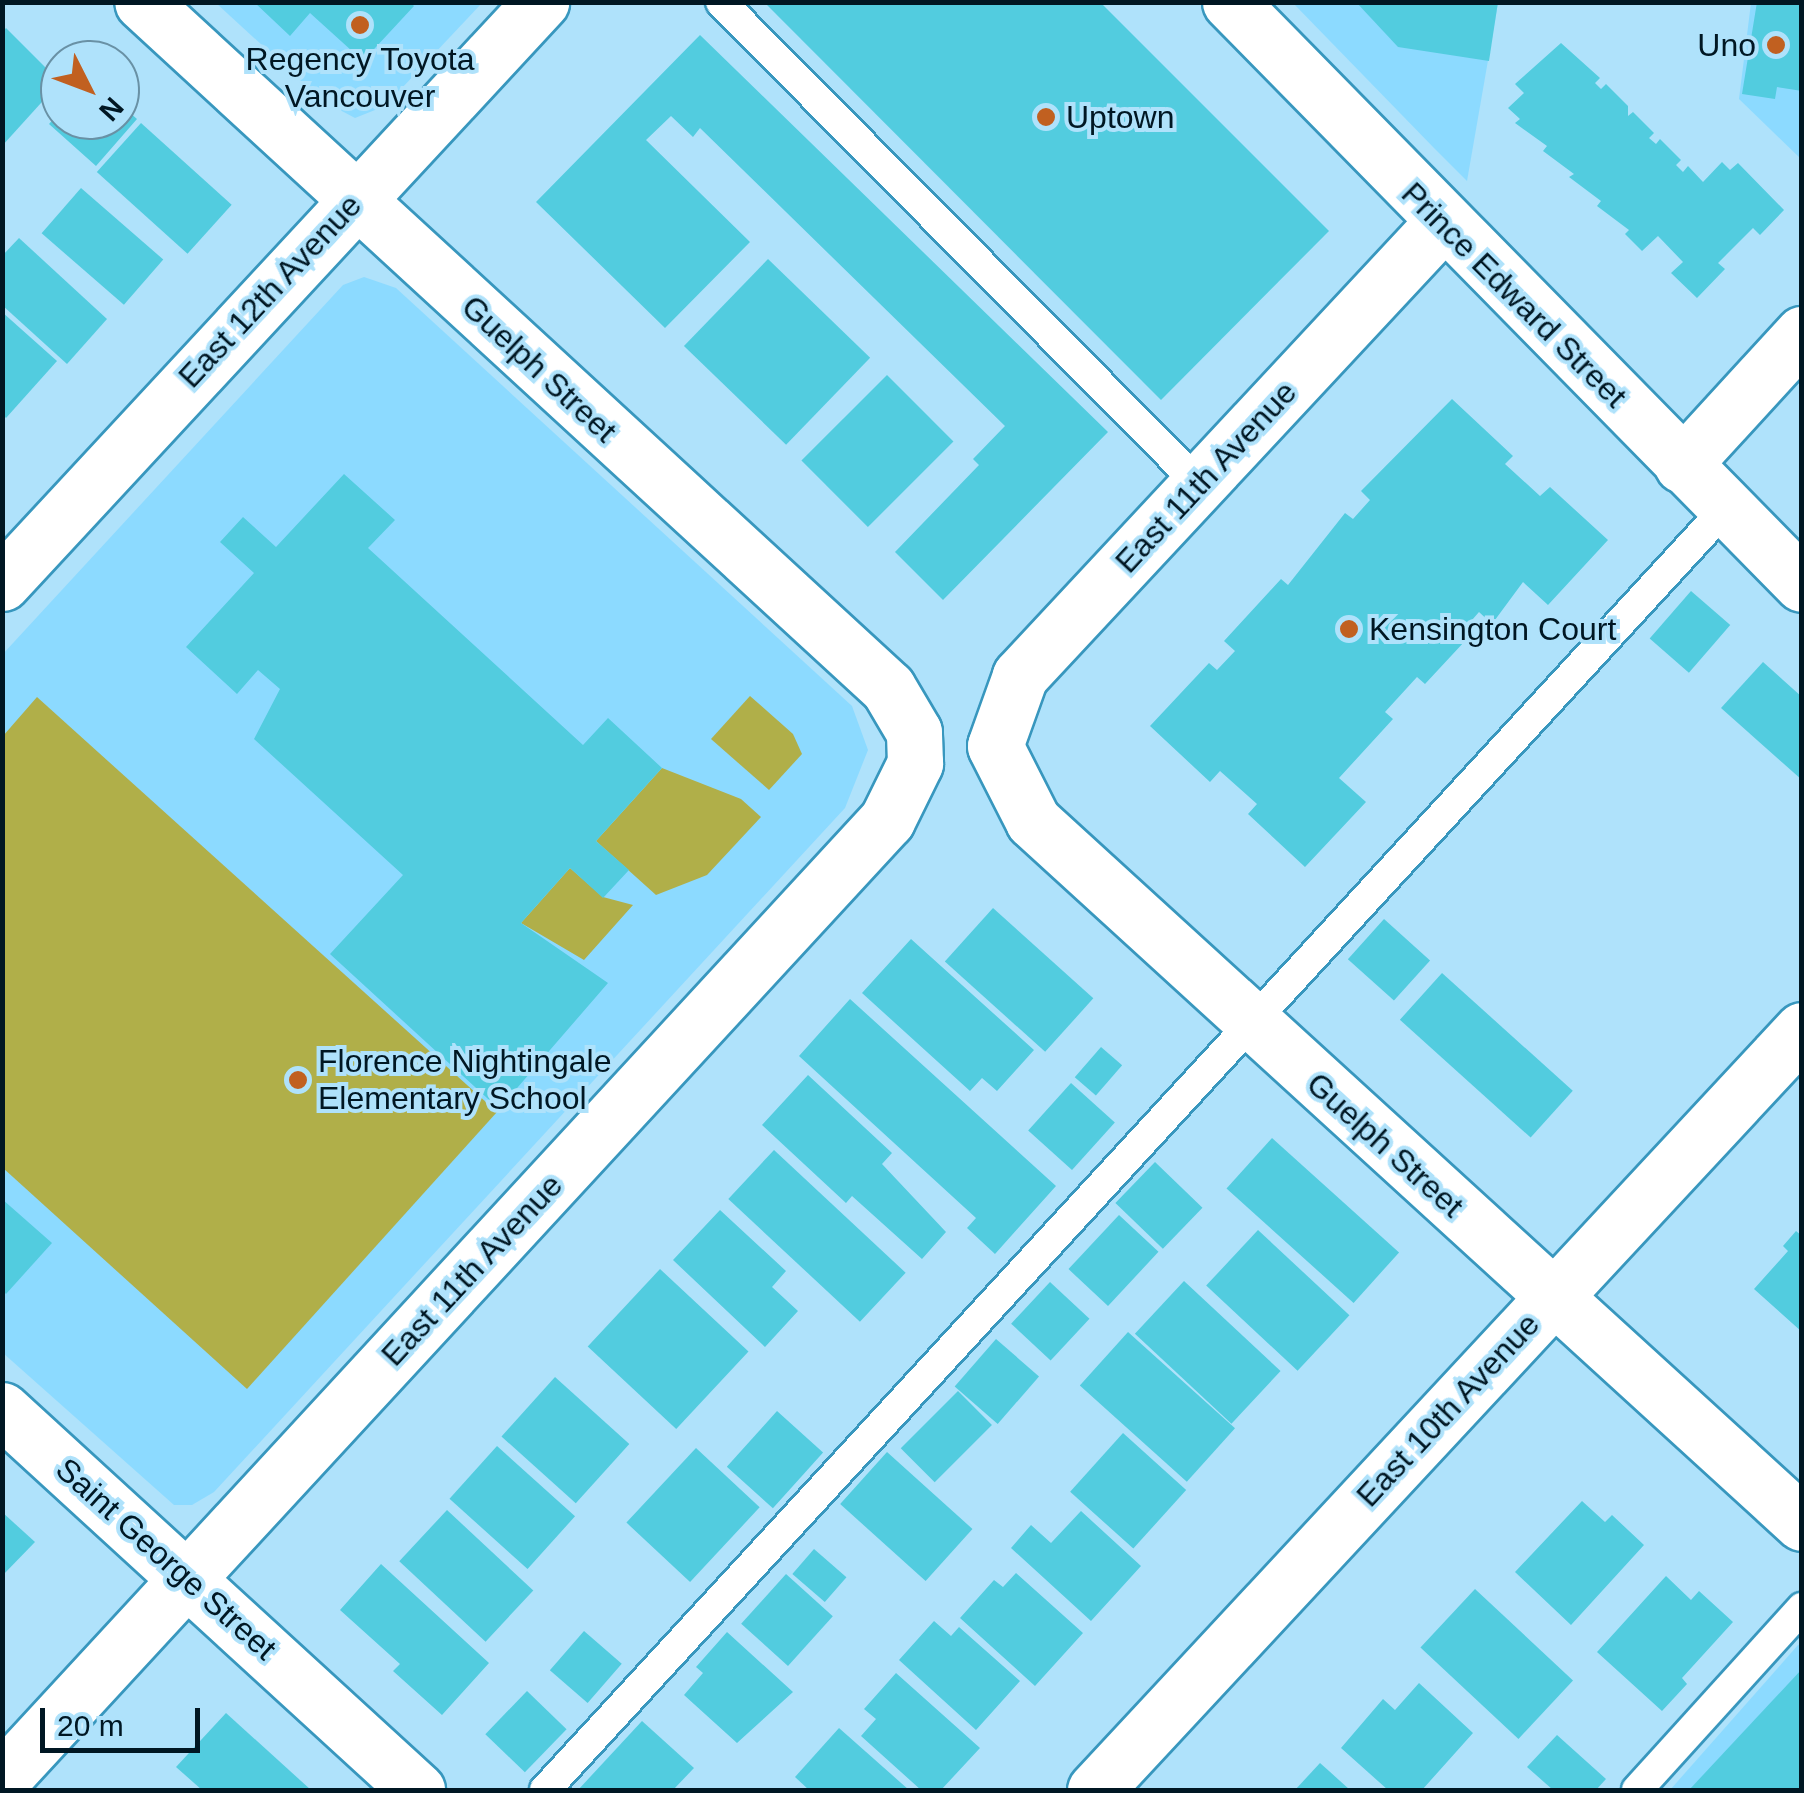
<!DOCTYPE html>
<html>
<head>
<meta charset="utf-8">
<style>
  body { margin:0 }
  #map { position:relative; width:1804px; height:1793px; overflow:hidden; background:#afe2fb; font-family:Helvetica,sans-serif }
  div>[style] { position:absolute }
  .built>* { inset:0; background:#8cdaff }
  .green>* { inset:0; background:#b0af49 }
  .building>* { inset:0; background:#52ccdf; transform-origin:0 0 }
  .roads { filter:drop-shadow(2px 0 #3897be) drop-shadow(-2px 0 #3897be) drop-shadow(0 2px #3897be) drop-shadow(0 -2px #3897be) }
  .service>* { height:30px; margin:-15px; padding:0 15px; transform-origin:15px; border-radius:15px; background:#fff }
  .minor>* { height:55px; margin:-27.5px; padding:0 27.5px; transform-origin:27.5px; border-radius:27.5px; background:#fff }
  .tertiary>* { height:55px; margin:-27.5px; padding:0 27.5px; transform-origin:27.5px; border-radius:27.5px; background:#fff }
  .dots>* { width:28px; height:28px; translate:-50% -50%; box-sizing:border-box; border:5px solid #afe2fb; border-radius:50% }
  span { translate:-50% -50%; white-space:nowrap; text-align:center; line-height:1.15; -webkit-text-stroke:8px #afe2fb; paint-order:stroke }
  .poi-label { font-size:32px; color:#001723 }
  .right { translate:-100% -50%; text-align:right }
  .left { translate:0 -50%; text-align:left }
  .street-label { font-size:32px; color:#001723 }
  .frame { position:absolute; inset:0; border:5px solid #001723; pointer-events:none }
  .north { position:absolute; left:40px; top:40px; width:100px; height:100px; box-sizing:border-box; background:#afe2fb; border:2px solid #6991a5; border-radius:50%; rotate:132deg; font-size:28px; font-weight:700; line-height:40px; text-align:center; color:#001723 }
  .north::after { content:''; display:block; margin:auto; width:35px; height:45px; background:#c16020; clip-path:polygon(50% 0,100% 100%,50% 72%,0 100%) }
  .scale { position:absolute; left:40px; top:1708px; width:160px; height:45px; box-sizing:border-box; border:5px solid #001723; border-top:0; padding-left:12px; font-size:30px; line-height:35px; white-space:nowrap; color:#001723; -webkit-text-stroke:8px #afe2fb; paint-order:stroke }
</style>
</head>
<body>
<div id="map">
  <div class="built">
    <div style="clip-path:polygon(216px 3px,482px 3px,385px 106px,355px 118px,323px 101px)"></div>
    <div style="clip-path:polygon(1293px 3px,1498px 3px,1467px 181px,1434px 148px)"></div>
    <div style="clip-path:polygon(1751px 3px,1801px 3px,1801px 159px,1739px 99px)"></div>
    <div style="clip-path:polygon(364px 277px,396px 288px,852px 706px,868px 750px,845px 808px,214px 1492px,192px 1505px,174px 1505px,3px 1353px,2px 655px,343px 285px)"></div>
    <div style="clip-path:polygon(1801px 1644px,1801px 1790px,1670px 1790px,1798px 1645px)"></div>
  </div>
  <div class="green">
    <div style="clip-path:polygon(750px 696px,793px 734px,802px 754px,769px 790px,711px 739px)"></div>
    <div style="clip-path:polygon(37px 697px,497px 1112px,247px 1389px,3px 1168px,3px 736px)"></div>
    <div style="clip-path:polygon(662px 768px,741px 799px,761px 817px,707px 875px,656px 895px,596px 841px)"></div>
    <div style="clip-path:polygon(570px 868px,603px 897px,633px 905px,584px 960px,521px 923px)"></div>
  </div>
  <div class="building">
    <div style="clip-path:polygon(254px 2px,410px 2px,414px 6px,363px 61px,310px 13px,290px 36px)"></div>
    <div style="clip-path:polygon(764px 2px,1100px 2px,1329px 231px,1161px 400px)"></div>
    <div style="clip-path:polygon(1356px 2px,1498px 2px,1489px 61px,1398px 47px)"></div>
    <div style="clip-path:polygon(1757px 2px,1802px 2px,1802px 91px,1777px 87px,1775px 99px,1742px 94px)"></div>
    <div style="clip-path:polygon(6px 28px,60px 82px,2px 146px,2px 33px)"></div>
    <div style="clip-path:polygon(700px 35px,1108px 432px,943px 600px,895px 552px,979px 465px,973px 459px,1005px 426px,700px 128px,693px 137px,671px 116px,646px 140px,750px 242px,665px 328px,536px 202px)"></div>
    <div style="clip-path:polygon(1561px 43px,1600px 78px,1595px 83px,1601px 89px,1606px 84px,1628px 106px,1628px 116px,1633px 112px,1654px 133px,1649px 138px,1656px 144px,1660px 139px,1681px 160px,1676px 165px,1683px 172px,1688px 166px,1703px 182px,1722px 162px,1730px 170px,1738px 163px,1784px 210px,1760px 235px,1753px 228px,1718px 263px,1725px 269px,1697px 298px,1671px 273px,1683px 262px,1658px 236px,1642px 251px,1625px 234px,1629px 230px,1597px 206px,1601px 201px,1569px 177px,1574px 174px,1543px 151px,1547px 146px,1515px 123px,1520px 119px,1508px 108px,1524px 93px,1515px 84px)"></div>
    <div style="clip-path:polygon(120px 104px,137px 119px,96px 166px,49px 124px,60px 112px,60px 120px,120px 120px)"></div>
    <div style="left:141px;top:123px;width:122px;height:66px;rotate:42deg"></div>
    <div style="left:81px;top:188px;width:109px;height:60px;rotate:41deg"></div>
    <div style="clip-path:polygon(19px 238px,107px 319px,67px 364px,2px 305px,2px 256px)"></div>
    <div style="left:768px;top:259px;width:142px;height:121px;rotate:44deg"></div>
    <div style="clip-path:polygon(2px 312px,57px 361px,6px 418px,2px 414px)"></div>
    <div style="left:887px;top:375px;width:94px;height:121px;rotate:45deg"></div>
    <div style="clip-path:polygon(1452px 399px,1513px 456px,1505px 464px,1540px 496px,1550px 487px,1608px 540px,1548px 605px,1523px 582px,1492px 624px,1479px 612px,1459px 635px,1465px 641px,1425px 684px,1417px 677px,1385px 712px,1393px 719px,1339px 778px,1366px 802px,1305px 867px,1248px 814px,1257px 804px,1220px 771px,1210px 782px,1150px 726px,1209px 663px,1217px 670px,1235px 651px,1224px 641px,1281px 579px,1288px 585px,1345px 513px,1353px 519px,1370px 500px,1361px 491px)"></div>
    <div style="clip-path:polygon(344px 474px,395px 520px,368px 548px,583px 745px,608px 718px,662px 768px,596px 841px,629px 870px,603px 898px,570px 868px,521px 923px,608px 983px,499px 1109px,330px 954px,403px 875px,254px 739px,280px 689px,258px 670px,237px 694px,186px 647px,254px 573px,220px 542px,243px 517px,276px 547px)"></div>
    <div style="left:1691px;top:591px;width:52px;height:63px;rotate:41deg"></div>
    <div style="clip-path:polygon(1763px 662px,1802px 697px,1802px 780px,1721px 708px)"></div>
    <div style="left:993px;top:908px;width:135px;height:72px;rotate:42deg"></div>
    <div style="left:1384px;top:919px;width:62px;height:54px;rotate:42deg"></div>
    <div style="clip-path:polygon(911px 939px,1034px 1050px,997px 1091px,982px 1078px,970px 1091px,862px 993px)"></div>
    <div style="left:1442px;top:973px;width:176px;height:63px;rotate:42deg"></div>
    <div style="clip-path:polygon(850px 999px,1056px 1186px,995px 1254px,967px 1228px,976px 1218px,799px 1056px)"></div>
    <div style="left:1101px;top:1047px;width:28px;height:40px;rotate:41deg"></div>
    <div style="clip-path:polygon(808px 1075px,892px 1153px,882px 1164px,946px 1232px,922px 1259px,852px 1196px,846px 1203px,762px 1125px)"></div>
    <div style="left:1071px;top:1083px;width:59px;height:64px;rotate:42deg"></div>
    <div style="left:1272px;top:1138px;width:171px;height:68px;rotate:42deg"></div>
    <div style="left:774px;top:1150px;width:180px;height:67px;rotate:43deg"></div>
    <div style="left:1155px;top:1162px;width:66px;height:57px;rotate:44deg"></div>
    <div style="clip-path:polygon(2px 1199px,52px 1243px,6px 1294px,2px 1290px)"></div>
    <div style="clip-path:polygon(720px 1210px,786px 1271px,772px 1287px,798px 1311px,765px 1347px,673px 1260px)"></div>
    <div style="left:1119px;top:1215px;width:54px;height:74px;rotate:43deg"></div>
    <div style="left:1258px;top:1230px;width:125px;height:76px;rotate:43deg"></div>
    <div style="clip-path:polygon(1796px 1231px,1802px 1236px,1802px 1332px,1754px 1289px,1788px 1251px,1783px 1246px)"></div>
    <div style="left:660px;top:1269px;width:121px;height:106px;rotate:43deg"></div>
    <div style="left:1184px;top:1281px;width:132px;height:72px;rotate:43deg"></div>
    <div style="left:1050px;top:1282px;width:54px;height:57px;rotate:43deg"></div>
    <div style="left:1128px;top:1332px;width:144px;height:72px;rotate:42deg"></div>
    <div style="left:996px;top:1339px;width:57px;height:63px;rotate:41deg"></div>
    <div style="left:555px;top:1377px;width:100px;height:80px;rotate:42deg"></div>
    <div style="left:958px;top:1391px;width:48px;height:81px;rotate:45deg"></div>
    <div style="left:777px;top:1411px;width:62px;height:75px;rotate:42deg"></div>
    <div style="left:1123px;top:1433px;width:85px;height:79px;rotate:42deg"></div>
    <div style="left:497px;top:1446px;width:105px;height:71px;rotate:42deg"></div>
    <div style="left:696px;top:1448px;width:87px;height:102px;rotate:43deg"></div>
    <div style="left:887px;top:1452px;width:115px;height:70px;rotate:42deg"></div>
    <div style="clip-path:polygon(1582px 1501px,1605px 1522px,1612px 1515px,1644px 1545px,1571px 1625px,1515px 1572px)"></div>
    <div style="left:447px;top:1510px;width:118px;height:70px;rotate:43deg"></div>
    <div style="clip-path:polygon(1081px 1511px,1141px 1566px,1091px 1621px,1011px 1548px,1031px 1525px,1051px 1543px)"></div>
    <div style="clip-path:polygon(2px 1512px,35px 1542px,2px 1576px)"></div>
    <div style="left:814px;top:1549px;width:43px;height:33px;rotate:41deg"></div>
    <div style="clip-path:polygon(381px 1564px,489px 1663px,442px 1715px,393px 1671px,400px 1664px,340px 1610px)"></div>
    <div style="clip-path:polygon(1016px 1573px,1083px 1633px,1035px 1686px,960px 1618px,994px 1580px,1003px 1587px)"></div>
    <div style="left:786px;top:1574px;width:63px;height:67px;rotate:42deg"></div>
    <div style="clip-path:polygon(1666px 1576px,1691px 1600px,1699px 1591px,1733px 1622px,1682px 1678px,1687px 1684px,1662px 1711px,1597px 1652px)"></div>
    <div style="left:1475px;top:1589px;width:134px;height:80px;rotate:43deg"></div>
    <div style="clip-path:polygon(934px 1621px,951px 1636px,959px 1627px,1020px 1681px,976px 1730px,899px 1660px)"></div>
    <div style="left:584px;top:1631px;width:50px;height:52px;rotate:41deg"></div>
    <div style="clip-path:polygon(727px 1632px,793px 1692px,737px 1743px,684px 1695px,703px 1673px,696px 1667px)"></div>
    <div style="clip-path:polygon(1802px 1669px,1802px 1790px,1689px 1790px)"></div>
    <div style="clip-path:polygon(896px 1673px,980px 1748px,941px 1790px,921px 1790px,861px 1736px,876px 1719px,864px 1709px)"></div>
    <div style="clip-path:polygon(1419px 1683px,1473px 1733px,1422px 1790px,1388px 1790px,1341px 1748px,1383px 1699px,1395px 1710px)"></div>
    <div style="left:527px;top:1691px;width:55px;height:60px;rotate:44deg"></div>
    <div style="clip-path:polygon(226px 1713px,311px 1790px,202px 1790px,176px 1767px)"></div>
    <div style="clip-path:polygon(642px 1721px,694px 1768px,673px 1790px,578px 1790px)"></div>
    <div style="clip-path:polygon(839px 1728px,909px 1790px,809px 1790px,795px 1777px)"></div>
    <div style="clip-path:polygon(1557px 1735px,1606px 1779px,1596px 1790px,1553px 1790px,1527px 1767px)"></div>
    <div style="clip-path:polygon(1320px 1763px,1329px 1771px,1350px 1790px,1295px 1790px)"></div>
  </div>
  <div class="roads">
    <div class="service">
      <div style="left:721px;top:2px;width:679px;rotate:45.24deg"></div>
      <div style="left:545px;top:1790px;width:1743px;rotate:-47.35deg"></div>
      <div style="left:1637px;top:1790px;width:246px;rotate:-47.8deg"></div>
    </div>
    <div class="minor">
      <div style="left:1230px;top:2px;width:816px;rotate:45.5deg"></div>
      <div style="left:1443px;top:222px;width:621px;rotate:132.98deg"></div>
      <div style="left:1020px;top:676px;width:74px;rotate:109.7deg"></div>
      <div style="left:995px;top:746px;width:84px;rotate:63.1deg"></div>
      <div style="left:1033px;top:821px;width:1041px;rotate:42.39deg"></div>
      <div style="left:1682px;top:465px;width:178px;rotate:-47.5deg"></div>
      <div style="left:2px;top:1410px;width:563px;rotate:42.48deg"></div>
      <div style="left:2px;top:1779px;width:1305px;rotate:-47.3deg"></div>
      <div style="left:887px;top:820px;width:64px;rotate:-63.8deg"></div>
      <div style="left:915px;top:763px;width:31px;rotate:-92deg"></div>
      <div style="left:914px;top:732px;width:51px;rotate:-120.6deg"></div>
      <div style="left:888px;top:688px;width:1013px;rotate:-137.4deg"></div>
      <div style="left:1095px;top:1790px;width:1038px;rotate:-47.07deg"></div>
    </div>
    <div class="tertiary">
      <div style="left:2px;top:583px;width:793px;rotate:-47.15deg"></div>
    </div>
  </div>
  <div class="dots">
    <div style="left:360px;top:25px;background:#c16020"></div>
    <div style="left:1776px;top:45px;background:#c16020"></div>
    <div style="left:1046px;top:117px;background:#c16020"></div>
    <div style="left:1349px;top:629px;background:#c16020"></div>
    <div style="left:298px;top:1080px;background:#c16020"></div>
  </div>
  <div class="poi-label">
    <span class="right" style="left:1756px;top:45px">Uno</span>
    <span style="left:360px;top:78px">Regency Toyota<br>Vancouver</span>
    <span class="left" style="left:1066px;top:117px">Uptown</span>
    <span class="left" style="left:1369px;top:629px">Kensington Court</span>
    <span class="left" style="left:318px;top:1080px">Florence Nightingale<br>Elementary School</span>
  </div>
  <div class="street-label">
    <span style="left:270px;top:291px;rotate:-47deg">East 12th Avenue</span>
    <span style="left:1514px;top:295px;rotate:45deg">Prince Edward Street</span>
    <span style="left:539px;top:369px;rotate:43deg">Guelph Street</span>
    <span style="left:1206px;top:477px;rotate:-47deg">East 11th Avenue</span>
    <span style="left:1385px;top:1145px;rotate:42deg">Guelph Street</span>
    <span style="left:472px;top:1270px;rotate:-47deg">East 11th Avenue</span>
    <span style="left:1448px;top:1410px;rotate:-47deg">East 10th Avenue</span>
    <span style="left:166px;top:1559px;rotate:42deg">Saint George Street</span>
  </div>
  <div class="frame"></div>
  <div class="north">N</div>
  <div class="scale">20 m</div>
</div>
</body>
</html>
